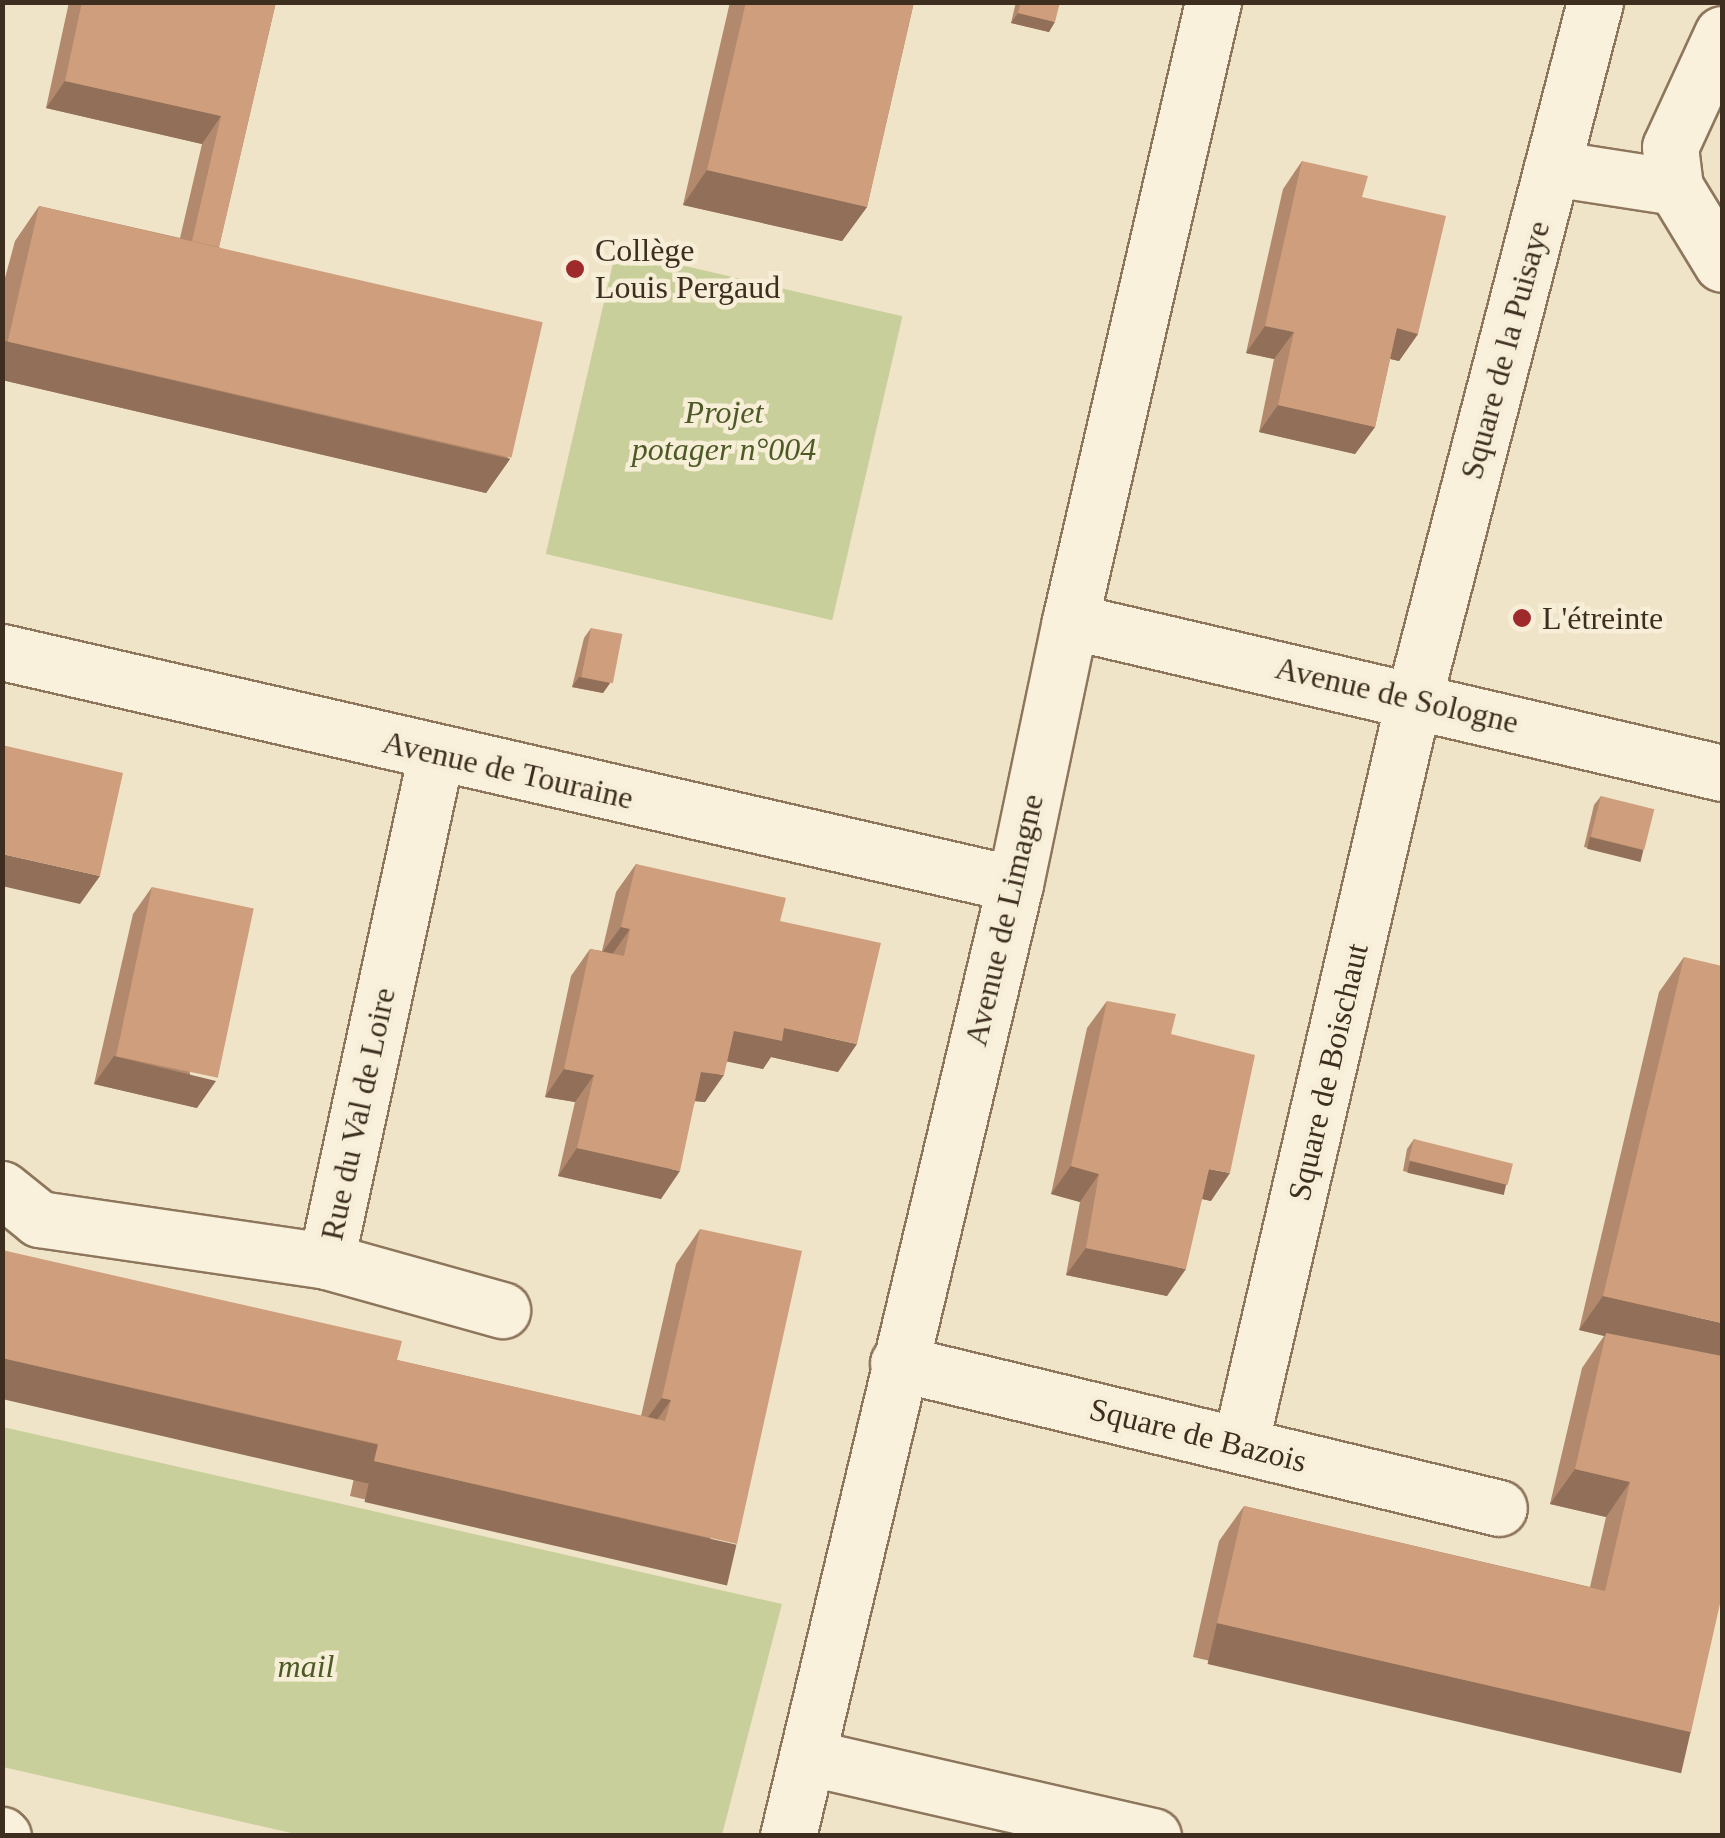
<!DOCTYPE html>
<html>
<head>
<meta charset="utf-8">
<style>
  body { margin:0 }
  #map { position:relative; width:1725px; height:1838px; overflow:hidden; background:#f0e4c8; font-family:"Times New Roman",serif }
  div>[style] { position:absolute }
  .green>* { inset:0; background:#c9cf9b; transform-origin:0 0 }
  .roads { filter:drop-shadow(2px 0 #8d765c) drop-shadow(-2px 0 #8d765c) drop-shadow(0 2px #8d765c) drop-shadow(0 -2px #8d765c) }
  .minor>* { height:55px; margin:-27.5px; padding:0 27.5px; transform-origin:27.5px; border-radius:27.5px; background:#faf1dc }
  .wall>* { inset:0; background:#b2896c }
  .shaded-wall>* { inset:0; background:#916f58; transform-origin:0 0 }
  .building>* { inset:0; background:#cf9f7d; transform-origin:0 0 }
  .dots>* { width:28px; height:28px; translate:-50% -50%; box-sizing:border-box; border:5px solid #f7eed8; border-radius:50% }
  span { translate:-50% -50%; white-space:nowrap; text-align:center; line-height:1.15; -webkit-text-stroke:9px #f7eed8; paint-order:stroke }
  .poi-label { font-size:32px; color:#3d2e20 }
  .left { translate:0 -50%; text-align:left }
  .street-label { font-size:32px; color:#3d2e20 }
  .park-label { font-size:32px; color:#4d5a26; font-style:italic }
  .frame { position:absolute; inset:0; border:5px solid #3d2e20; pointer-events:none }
</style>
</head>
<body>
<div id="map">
  <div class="green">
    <div style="left:616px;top:250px;width:294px;height:312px;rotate:13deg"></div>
    <div style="clip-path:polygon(3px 1427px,782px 1604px,722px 1835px,300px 1835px,3px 1767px)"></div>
  </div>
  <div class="roads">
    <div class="minor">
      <div style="left:1722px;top:34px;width:124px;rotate:114.7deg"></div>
      <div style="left:1670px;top:147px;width:40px;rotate:82.9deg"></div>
      <div style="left:1675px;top:187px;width:90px;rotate:58.6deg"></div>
      <div style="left:1552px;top:168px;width:124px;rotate:8.8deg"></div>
      <div style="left:1070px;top:621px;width:669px;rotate:13.12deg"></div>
      <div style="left:2px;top:652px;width:1039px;rotate:12.9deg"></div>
      <div style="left:2px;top:1189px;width:48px;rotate:39deg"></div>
      <div style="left:39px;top:1219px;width:290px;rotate:8.3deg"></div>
      <div style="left:326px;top:1261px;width:519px;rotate:-77.76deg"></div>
      <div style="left:326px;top:1261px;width:183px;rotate:15.6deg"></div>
      <div style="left:898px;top:1363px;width:618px;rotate:13.56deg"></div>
      <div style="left:1240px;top:1445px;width:767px;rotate:-76.89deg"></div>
      <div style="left:1414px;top:698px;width:719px;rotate:-75.42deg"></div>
      <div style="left:807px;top:1757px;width:355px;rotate:12.9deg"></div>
      <div style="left:2px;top:1835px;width:1px;rotate:45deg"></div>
      <div style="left:788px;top:1836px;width:979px;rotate:-76.59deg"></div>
      <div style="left:1015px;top:884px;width:269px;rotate:-78.2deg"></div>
      <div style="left:1070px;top:621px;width:635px;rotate:-76.99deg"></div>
    </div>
  </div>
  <div class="wall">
    <div style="clip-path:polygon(69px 2px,276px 2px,219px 247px,510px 459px,486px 493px,2px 380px,2px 289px,15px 241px,39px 206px,180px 238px,202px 144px,46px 108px)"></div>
    <div style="clip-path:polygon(730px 2px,914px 2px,867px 207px,842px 241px,683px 205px)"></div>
    <div style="clip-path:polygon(1016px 2px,1060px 2px,1049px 32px,1011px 23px)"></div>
    <div style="clip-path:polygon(1302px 161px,1362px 197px,1418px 334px,1399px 361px,1390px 359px,1375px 427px,1355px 454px,1259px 432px,1274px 359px,1246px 353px,1283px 189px)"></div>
    <div style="clip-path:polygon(591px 628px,610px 683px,603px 693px,572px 687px,584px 638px)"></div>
    <div style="clip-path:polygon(1601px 796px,1643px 850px,1637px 860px,1584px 847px,1594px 805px)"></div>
    <div style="clip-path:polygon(636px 864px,780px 921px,838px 1072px,771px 1057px,763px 1069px,727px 1061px,705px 1102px,695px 1101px,661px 1199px,558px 1176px,575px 1102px,545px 1097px,571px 976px,590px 949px,602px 951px,616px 892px)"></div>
    <div style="clip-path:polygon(152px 887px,197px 1108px,94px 1084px,133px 914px)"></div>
    <div style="clip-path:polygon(1684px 957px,1691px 1732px,1667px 1766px,1193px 1657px,1219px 1541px,1244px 1506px,1590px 1587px,1606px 1517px,1550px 1504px,1582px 1368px,1604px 1336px,1579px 1330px,1659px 992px)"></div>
    <div style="clip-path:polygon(1107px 1001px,1211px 1201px,1202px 1199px,1167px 1296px,1066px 1275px,1080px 1202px,1051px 1194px,1087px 1028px)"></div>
    <div style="clip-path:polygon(1414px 1139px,1507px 1183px,1500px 1193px,1403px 1171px,1407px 1149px)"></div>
    <div style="clip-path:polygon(700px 1229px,712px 1579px,350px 1496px,354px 1478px,2px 1398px,2px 1250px,397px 1360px,641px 1416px,676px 1264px)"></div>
  </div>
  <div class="shaded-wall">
    <div style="clip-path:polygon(1018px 13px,1055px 22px,1049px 32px,1011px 23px)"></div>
    <div style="clip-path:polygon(65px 81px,221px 116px,202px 144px,46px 108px)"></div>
    <div style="clip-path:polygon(707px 170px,867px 207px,842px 241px,683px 205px)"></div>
    <div style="clip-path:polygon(1265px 326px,1294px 332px,1274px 359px,1246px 353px)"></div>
    <div style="clip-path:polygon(1397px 328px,1418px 334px,1399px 361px,1378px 356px)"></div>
    <div style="clip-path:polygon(5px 341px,510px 459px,486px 493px,2px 380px,2px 345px)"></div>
    <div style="clip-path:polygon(1278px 405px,1375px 427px,1355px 454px,1259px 432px)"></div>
    <div style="clip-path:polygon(579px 677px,610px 683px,603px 693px,572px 687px)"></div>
    <div style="left:1590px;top:837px;width:55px;height:12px;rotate:14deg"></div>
    <div style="clip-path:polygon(2px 854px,100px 876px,80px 904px,2px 886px)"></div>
    <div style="clip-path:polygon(621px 927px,630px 929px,611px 956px,601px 954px)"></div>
    <div style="clip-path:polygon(784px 1028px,857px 1044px,838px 1072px,771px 1057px,763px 1069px,715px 1059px,734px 1031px)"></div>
    <div style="clip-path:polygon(114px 1056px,216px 1081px,197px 1108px,94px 1084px)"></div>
    <div style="clip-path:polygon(564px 1069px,594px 1075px,575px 1102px,545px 1097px)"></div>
    <div style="clip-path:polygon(701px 1072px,724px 1075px,705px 1102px,682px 1100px)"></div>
    <div style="clip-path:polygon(577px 1148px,680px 1171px,661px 1199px,558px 1176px)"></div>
    <div style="left:1410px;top:1161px;width:99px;height:12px;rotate:13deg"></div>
    <div style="clip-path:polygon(1071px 1166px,1099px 1174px,1080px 1202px,1051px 1194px)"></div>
    <div style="clip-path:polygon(1209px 1169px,1230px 1173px,1211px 1201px,1189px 1196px)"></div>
    <div style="clip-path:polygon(1086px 1248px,1186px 1269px,1167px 1296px,1066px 1275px)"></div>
    <div style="clip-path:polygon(1603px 1296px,1722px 1323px,1722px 1363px,1579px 1330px)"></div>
    <div style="left:2px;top:1358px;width:386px;height:40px;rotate:13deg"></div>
    <div style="clip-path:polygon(662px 1398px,671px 1400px,647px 1434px,637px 1432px)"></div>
    <div style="left:374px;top:1461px;width:372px;height:42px;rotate:13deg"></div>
    <div style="clip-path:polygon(1575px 1469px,1630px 1482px,1606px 1517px,1550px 1504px)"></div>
    <div style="left:1217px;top:1623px;width:486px;height:42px;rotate:13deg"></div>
  </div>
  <div class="building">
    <div style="clip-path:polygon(82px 2px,276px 2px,219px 247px,192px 241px,221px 116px,65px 81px)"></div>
    <div style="clip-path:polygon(746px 2px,914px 2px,867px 207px,707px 170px)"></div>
    <div style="clip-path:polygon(1021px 2px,1060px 2px,1055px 22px,1018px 13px)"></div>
    <div style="clip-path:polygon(1302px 161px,1368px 176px,1362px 197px,1446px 216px,1418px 334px,1397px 328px,1375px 427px,1278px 405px,1294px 332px,1265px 326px)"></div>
    <div style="left:39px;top:206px;width:517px;height:139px;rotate:13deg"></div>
    <div style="left:591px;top:628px;width:32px;height:50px;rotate:11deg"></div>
    <div style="clip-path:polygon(2px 745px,123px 773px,100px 876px,2px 854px)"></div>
    <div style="left:1601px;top:796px;width:55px;height:42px;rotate:14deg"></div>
    <div style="clip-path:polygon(636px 864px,786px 898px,780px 921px,881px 943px,857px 1044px,784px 1028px,782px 1041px,734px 1031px,724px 1075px,701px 1072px,680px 1171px,577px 1148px,594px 1075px,564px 1069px,590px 949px,624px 956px,630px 929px,621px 927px)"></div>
    <div style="left:152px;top:887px;width:104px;height:173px;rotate:12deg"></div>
    <div style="clip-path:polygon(1684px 957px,1722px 966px,1722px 1323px,1603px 1296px)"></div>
    <div style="clip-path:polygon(1107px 1001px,1176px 1014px,1171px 1034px,1255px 1055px,1230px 1173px,1209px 1169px,1186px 1269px,1086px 1248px,1099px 1174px,1071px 1166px)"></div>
    <div style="left:1414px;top:1139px;width:102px;height:22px;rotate:14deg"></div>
    <div style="clip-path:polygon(700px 1229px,802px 1251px,737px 1544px,374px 1461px,378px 1444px,2px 1358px,2px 1250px,402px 1341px,397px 1360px,665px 1421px,671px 1400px,662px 1398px)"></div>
    <div style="clip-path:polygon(1606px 1333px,1722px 1356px,1722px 1595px,1691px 1732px,1217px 1623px,1244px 1506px,1605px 1591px,1630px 1482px,1575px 1469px)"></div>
  </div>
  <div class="dots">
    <div style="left:575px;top:269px;background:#9e2a2b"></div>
    <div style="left:1522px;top:618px;background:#9e2a2b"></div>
  </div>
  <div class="poi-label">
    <span class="left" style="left:595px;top:269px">Collège<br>Louis Pergaud</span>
    <span class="left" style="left:1542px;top:618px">L'étreinte</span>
  </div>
  <div class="street-label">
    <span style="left:1505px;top:350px;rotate:-75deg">Square de la Puisaye</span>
    <span style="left:1397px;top:695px;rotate:13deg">Avenue de Sologne</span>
    <span style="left:508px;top:770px;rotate:13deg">Avenue de Touraine</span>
    <span style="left:1004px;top:920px;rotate:-77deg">Avenue de Limagne</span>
    <span style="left:1328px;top:1072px;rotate:-77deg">Square de Boischaut</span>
    <span style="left:358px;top:1114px;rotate:-78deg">Rue du Val de Loire</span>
    <span style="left:1198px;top:1435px;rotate:14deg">Square de Bazois</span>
  </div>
  <div class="park-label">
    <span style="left:724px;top:431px">Projet<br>potager n°004</span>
    <span style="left:306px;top:1666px">mail</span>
  </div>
  <div class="frame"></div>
</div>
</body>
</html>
